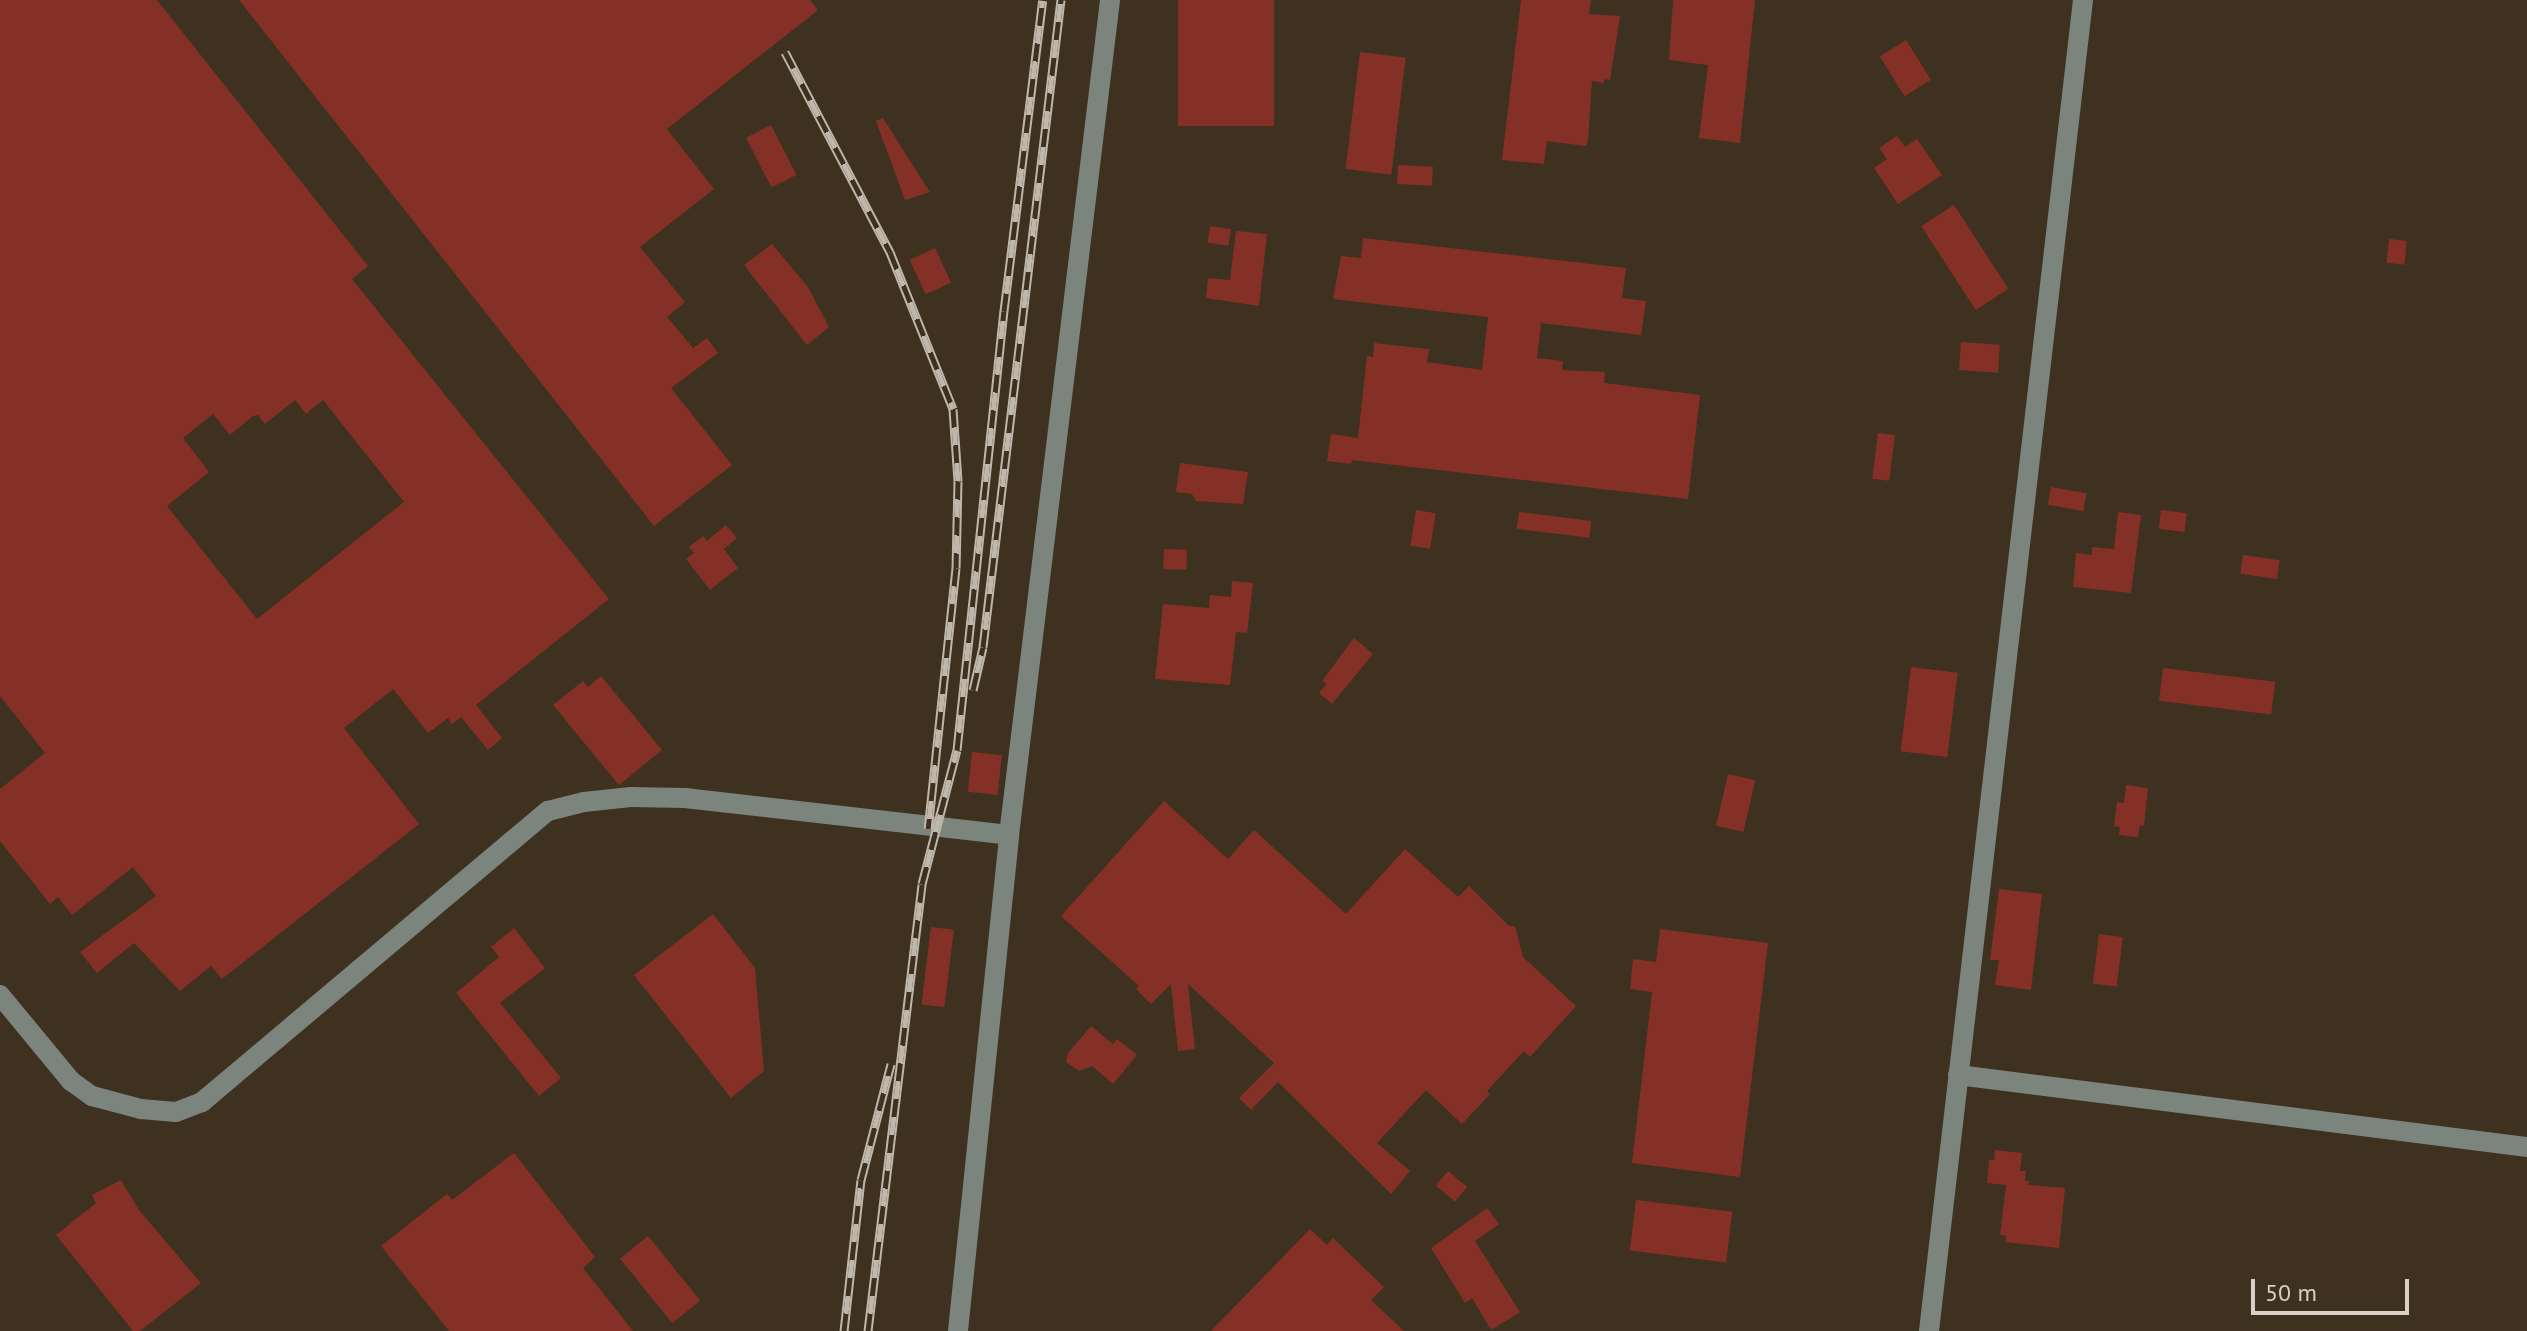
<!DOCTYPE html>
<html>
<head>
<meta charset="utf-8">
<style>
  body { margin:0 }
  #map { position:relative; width:2527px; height:1331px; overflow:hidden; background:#3e311f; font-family:"PT Sans",sans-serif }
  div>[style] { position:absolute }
  .building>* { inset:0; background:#853026; transform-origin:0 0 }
  .minor>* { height:20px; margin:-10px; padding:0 10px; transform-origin:10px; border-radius:10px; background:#7b847d }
  .rail>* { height:9px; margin-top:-4.5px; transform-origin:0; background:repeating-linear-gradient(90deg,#3e311f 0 18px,#c0b7ab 0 36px); box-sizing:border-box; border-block:2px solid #c0b7ab }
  span { translate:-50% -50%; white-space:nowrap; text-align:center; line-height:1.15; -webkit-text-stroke:8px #3e311f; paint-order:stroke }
  .scale { position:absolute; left:2251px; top:1279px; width:158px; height:36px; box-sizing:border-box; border:4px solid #d8d0c5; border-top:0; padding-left:10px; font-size:24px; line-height:28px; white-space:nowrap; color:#d8d0c5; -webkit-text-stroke:6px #3e311f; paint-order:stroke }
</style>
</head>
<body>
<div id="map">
  <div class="building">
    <div style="clip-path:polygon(evenodd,0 0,157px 0,368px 266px,352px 279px,609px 599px,476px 705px,502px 738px,488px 750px,461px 717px,452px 724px,448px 718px,428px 733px,393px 689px,344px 728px,419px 824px,222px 979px,211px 966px,180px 991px,134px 943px,97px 973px,80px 952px,156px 896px,133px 867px,72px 915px,58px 897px,50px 904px,0 841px,0 789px,45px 753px,0 696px,0 0,295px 400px,306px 414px,323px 400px,404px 502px,257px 619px,167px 506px,209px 472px,183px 438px,213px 414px,230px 435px,253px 416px,258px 415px,265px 424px,295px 400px)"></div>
    <div style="clip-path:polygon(239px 0,810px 0,818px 10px,667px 129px,714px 189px,640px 247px,685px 302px,667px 317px,693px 348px,707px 338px,718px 353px,671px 388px,732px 465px,654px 526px)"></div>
    <div style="left:1178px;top:0;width:96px;height:126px"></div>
    <div style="clip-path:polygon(1521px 0,1591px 0,1589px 14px,1620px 16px,1610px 80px,1604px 79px,1604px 83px,1592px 81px,1588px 141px,1586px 146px,1547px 141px,1544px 164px,1502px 160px)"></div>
    <div style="clip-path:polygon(1673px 0,1755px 0,1740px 143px,1699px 138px,1708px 65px,1669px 60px)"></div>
    <div style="left:1906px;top:40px;width:47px;height:31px;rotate:58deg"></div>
    <div style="left:1360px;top:52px;width:46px;height:118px;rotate:7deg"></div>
    <div style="clip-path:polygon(883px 118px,924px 183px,930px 192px,905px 200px,876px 121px)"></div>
    <div style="left:771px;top:125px;width:56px;height:28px;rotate:63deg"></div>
    <div style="clip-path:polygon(1897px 136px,1905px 147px,1917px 139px,1942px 175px,1898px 204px,1874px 168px,1887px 159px,1879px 148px)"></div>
    <div style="left:1398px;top:165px;width:35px;height:19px;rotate:3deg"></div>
    <div style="left:1954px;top:205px;width:100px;height:39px;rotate:57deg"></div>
    <div style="left:1210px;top:226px;width:21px;height:17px;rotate:8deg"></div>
    <div style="clip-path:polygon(1236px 231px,1267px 234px,1259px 306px,1206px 298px,1208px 278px,1230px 280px)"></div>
    <div style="clip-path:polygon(1363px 238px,1626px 268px,1622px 298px,1646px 301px,1641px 335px,1541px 323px,1537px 358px,1563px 361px,1562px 370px,1605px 372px,1604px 383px,1700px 395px,1688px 499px,1352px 460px,1351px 464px,1327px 461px,1331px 434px,1358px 438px,1367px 356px,1373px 357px,1374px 343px,1429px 349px,1427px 362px,1482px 370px,1488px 317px,1333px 299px,1341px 256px,1361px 258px)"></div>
    <div style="left:2389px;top:239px;width:18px;height:24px;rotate:6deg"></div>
    <div style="clip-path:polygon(772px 244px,808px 287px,829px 327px,807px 345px,744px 265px)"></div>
    <div style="left:935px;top:248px;width:38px;height:28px;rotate:65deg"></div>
    <div style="left:1961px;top:342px;width:39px;height:28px;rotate:4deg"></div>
    <div style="left:1878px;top:433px;width:17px;height:46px;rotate:7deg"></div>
    <div style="clip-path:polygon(1180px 463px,1248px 472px,1243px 504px,1196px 501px,1192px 494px,1176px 492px)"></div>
    <div style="left:2051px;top:487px;width:36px;height:18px;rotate:10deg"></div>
    <div style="left:1416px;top:510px;width:20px;height:36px;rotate:9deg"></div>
    <div style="left:2161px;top:510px;width:26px;height:19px;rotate:7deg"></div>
    <div style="left:1519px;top:512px;width:73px;height:17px;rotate:7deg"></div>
    <div style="clip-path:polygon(2118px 512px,2141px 515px,2131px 593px,2073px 587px,2076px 553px,2092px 555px,2092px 547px,2114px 549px)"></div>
    <div style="clip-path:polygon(726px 525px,737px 538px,724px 549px,738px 568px,710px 590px,686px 559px,694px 553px,689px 547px,703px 536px,707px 541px)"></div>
    <div style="left:1164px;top:549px;width:23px;height:20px;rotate:2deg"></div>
    <div style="left:2243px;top:555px;width:37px;height:19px;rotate:8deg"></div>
    <div style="clip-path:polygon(1232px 581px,1253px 583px,1247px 633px,1236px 632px,1230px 685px,1155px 679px,1163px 604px,1209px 608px,1210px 595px,1231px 597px)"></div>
    <div style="clip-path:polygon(1354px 638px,1373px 654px,1332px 704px,1319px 693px,1327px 684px,1322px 681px)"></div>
    <div style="left:1911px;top:667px;width:47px;height:85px;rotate:7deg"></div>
    <div style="left:2163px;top:668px;width:113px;height:33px;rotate:7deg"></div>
    <div style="clip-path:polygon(601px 676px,662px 750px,619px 785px,553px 705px,583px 681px,588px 687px)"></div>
    <div style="left:972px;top:752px;width:30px;height:40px;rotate:6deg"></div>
    <div style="left:1728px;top:774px;width:28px;height:53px;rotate:13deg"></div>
    <div style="clip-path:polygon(2126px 785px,2148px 788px,2144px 826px,2140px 825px,2138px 837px,2119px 835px,2120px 827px,2114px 826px,2117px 802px,2124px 803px)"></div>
    <div style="clip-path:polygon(1164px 801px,1228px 859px,1254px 830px,1346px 914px,1405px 849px,1458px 897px,1469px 886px,1509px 926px,1515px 926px,1523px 957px,1576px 1006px,1530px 1057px,1524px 1051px,1487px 1091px,1490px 1094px,1462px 1124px,1426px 1090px,1377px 1143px,1410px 1171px,1391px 1194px,1278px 1082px,1251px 1110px,1239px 1098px,1274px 1063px,1188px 984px,1195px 1049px,1178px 1051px,1171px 984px,1151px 1004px,1136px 989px,1139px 986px,1061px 916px)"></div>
    <div style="clip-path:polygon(1999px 889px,2042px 894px,2031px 990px,1995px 985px,1999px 960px,1990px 960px)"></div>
    <div style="clip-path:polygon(713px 914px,755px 968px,764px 1071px,731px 1098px,634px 975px)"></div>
    <div style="left:931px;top:927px;width:23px;height:78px;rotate:7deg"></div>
    <div style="clip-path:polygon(514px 928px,545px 968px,500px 1003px,561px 1078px,539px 1096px,456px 993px,499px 957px,491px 947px)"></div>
    <div style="clip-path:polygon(1660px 929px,1768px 943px,1740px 1177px,1632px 1163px,1652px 992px,1630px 989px,1633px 959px,1656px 962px)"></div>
    <div style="left:2099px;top:934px;width:24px;height:50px;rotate:7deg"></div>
    <div style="clip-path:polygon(1091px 1026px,1113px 1044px,1117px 1039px,1137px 1055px,1113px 1084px,1092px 1066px,1079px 1071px,1066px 1062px,1068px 1053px)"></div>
    <div style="clip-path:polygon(1995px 1150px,2022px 1153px,2020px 1171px,2026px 1171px,2025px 1181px,2029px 1181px,2028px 1185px,2065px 1188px,2059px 1248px,2005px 1242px,2006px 1236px,2000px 1235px,2006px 1185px,1987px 1183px,1989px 1160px,1994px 1160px)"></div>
    <div style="clip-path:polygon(514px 1153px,595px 1257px,583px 1268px,633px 1331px,449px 1331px,381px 1246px,447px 1194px,452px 1200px)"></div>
    <div style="left:1448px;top:1171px;width:25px;height:19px;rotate:40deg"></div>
    <div style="clip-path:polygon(121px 1180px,139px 1210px,201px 1283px,140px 1331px,133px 1331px,56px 1235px,96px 1203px,92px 1195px)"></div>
    <div style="left:1636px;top:1200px;width:97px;height:51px;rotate:7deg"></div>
    <div style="clip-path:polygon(1487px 1208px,1499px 1224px,1475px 1241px,1520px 1312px,1491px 1330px,1472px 1298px,1465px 1303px,1431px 1248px)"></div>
    <div style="clip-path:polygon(1310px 1229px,1327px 1245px,1333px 1238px,1384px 1287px,1371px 1300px,1404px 1331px,1211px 1331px)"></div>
    <div style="left:648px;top:1236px;width:83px;height:36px;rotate:51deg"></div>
  </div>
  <div class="minor">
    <div style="left:0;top:995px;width:112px;rotate:50.5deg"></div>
    <div style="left:71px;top:1081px;width:26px;rotate:36deg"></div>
    <div style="left:92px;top:1096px;width:51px;rotate:14.9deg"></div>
    <div style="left:141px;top:1109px;width:35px;rotate:5deg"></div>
    <div style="left:176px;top:1112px;width:28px;rotate:-21deg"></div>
    <div style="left:202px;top:1102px;width:452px;rotate:-40.1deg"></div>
    <div style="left:548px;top:811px;width:37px;rotate:-14deg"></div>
    <div style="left:584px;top:802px;width:47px;rotate:-6.1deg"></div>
    <div style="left:631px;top:797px;width:54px;rotate:1.1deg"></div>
    <div style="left:685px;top:798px;width:326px;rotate:6.5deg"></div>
    <div style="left:1958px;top:1075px;width:574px;rotate:7.21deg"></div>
    <div style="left:958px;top:1331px;width:499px;rotate:-84.1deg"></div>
    <div style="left:1009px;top:835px;width:841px;rotate:-83.1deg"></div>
    <div style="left:1929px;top:1331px;width:1340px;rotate:-83.4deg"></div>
  </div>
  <div class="rail">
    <div style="left:785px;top:52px;width:226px;rotate:62.3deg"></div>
    <div style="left:890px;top:252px;width:169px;rotate:68.1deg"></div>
    <div style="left:953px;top:409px;width:72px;rotate:86deg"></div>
    <div style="left:958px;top:481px;width:87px;rotate:91.3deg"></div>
    <div style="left:956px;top:568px;width:262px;rotate:96.1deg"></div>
    <div style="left:973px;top:690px;width:44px;rotate:-76.9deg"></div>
    <div style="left:983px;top:647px;width:652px;rotate:-83.13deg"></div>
    <div style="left:844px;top:1331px;width:152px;rotate:-83.6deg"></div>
    <div style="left:861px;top:1180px;width:120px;rotate:-75.5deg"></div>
    <div style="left:868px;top:1331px;width:450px;rotate:-83.1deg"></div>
    <div style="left:922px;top:884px;width:138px;rotate:-75.4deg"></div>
    <div style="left:957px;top:750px;width:442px;rotate:-83.9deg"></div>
    <div style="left:1004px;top:311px;width:313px;rotate:-82.9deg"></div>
  </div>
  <div class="scale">50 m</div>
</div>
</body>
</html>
